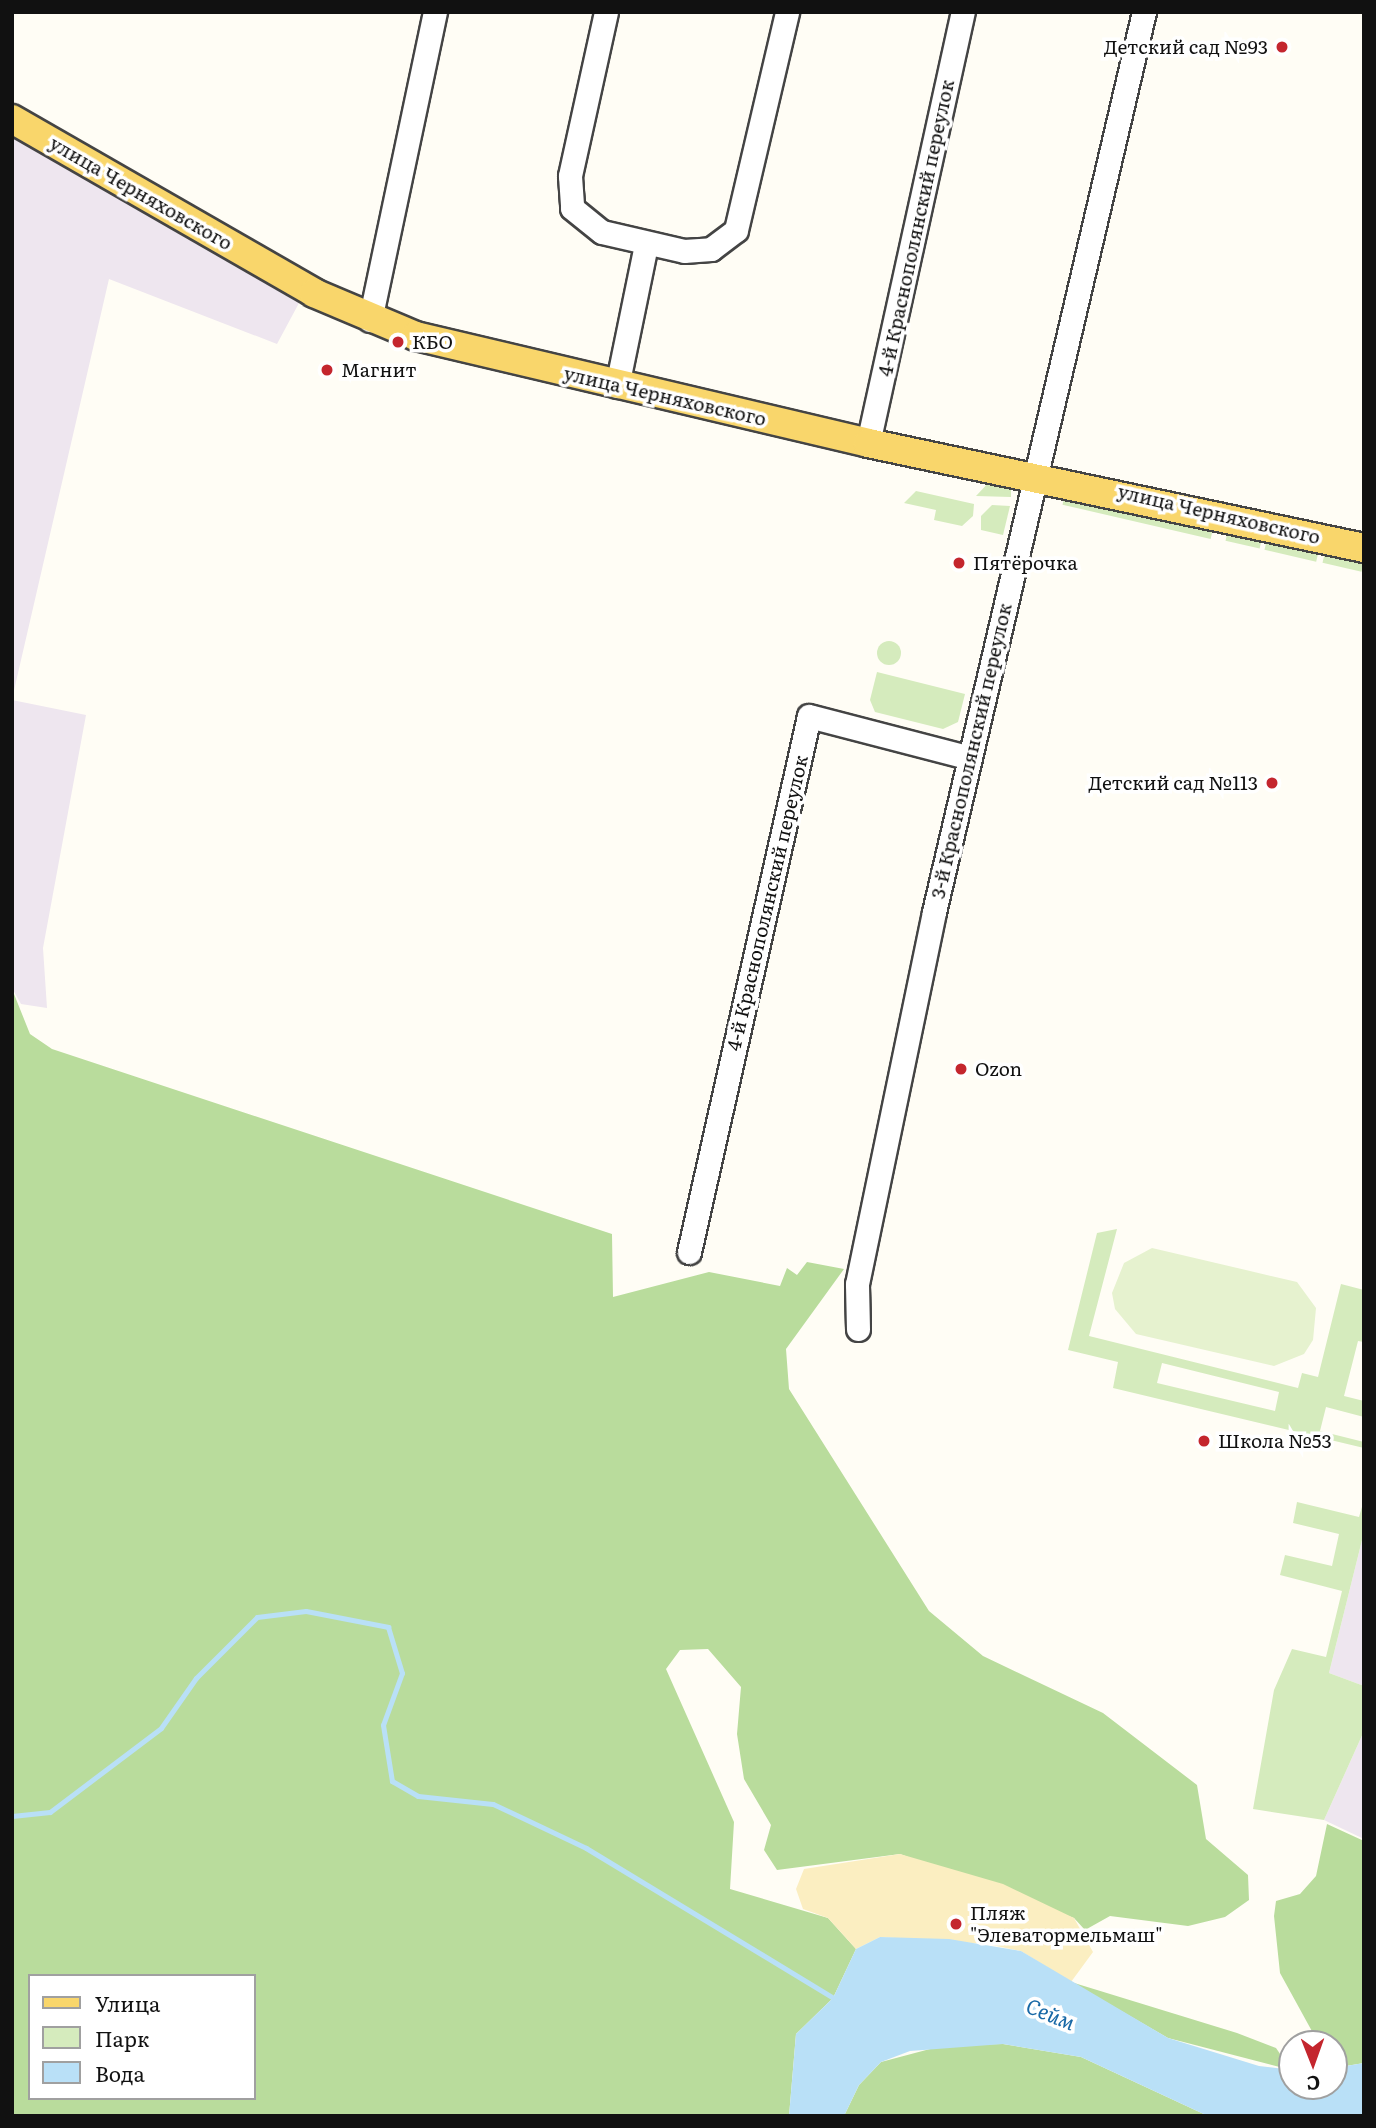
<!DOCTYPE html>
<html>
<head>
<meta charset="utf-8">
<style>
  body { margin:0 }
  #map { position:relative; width:1376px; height:2128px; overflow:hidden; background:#fffdf5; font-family:Literata,serif }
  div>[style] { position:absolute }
  .industrial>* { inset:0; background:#eee6ef }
  .green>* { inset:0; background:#d5ebbd; transform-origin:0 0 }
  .round { border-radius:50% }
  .forest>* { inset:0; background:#b9dc9c }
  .sand>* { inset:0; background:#fbeec1 }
  .pitch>* { inset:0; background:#e6f2cf }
  .water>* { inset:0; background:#b9e0f7 }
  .stream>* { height:5px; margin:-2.5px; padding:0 2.5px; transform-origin:2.5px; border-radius:2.5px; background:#b9e0f7 }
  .roads { filter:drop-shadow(2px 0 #444) drop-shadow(-2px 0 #444) drop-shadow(0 2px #444) drop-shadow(0 -2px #444) }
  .minor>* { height:23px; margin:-11.5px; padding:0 11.5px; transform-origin:11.5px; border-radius:11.5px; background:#fff }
  .major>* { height:28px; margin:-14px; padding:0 14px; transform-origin:14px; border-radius:14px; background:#f9d66b }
  .dots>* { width:19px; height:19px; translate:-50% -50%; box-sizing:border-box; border:4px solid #fff; border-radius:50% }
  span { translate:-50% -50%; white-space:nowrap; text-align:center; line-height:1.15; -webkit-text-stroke:7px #fff; paint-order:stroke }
  .poi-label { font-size:19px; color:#111 }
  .right { translate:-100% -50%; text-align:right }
  .left { translate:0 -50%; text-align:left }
  .street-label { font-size:19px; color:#111 }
  .water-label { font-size:21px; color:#1768a6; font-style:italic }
  .frame { position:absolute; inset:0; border:14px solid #111; pointer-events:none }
  .legend { position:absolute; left:28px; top:1974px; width:228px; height:126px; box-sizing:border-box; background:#fff; border:2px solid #a0a0a0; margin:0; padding:9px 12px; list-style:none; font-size:21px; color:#111 }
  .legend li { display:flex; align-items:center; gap:14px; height:35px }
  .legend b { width:35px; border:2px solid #a0a0a0 }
  .north { position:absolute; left:1278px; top:2030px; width:70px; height:70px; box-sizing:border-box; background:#fff; border:2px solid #a0a0a0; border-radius:50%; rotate:179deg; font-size:19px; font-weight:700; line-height:28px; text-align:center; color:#111 }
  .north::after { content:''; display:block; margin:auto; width:24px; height:32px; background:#c4262e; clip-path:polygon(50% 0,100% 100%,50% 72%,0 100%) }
</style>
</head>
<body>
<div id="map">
  <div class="industrial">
    <div style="clip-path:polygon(12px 133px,299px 303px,277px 344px,109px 279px,12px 699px)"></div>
    <div style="clip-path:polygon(12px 700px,86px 715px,43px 948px,47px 1008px,21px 1004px,12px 988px)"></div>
    <div style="clip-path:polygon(1364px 1532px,1364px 1686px,1329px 1673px)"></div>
    <div style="clip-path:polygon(1364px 1731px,1364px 1839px,1324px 1820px)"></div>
  </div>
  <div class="green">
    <div style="clip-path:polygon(991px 480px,1011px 487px,1011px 497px,976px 496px)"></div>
    <div style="clip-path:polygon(916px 491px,974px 504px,973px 516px,962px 526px,934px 520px,936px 510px,904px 503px)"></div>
    <div style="left:1065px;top:494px;width:152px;height:11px;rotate:13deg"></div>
    <div style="clip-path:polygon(992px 505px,1010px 506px,1003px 535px,981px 530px,981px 516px)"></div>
    <div style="left:1228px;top:530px;width:35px;height:11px;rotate:13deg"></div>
    <div style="left:1267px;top:539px;width:53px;height:11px;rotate:13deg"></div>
    <div style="left:1325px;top:552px;width:40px;height:11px;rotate:13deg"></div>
    <div class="round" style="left:877px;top:641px;width:24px;height:24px"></div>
    <div style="clip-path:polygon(877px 672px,965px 694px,958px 722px,943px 729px,875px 712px,870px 700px)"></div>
    <div style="clip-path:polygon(evenodd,1117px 1229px,1089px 1336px,1298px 1388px,1302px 1373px,1318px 1377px,1341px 1284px,1364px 1290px,1364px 1342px,1358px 1341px,1344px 1396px,1364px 1401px,1364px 1417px,1326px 1407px,1320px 1431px,1364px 1442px,1364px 1448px,1113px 1388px,1118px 1362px,1068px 1350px,1097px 1233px,1117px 1229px,1162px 1363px,1279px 1392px,1275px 1411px,1157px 1383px,1162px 1363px)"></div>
    <div style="clip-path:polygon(1364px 1500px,1364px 1532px,1329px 1673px,1364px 1686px,1364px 1731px,1324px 1820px,1253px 1809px,1274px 1690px,1292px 1649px,1326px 1657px,1342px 1591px,1280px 1575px,1285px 1555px,1332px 1566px,1339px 1534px,1293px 1523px,1297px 1502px,1359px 1517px)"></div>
  </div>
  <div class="forest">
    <div style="clip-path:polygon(evenodd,12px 989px,30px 1034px,52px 1049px,612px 1234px,613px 1297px,709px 1272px,780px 1286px,787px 1268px,797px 1275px,807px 1262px,844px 1269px,786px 1349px,789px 1389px,929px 1611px,983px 1656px,1103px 1713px,1197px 1785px,1206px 1839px,1248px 1875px,1249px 1900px,1225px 1917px,1188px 1926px,1110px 1916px,1085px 1930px,1074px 1918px,900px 1854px,777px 1870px,764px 1850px,771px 1825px,744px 1779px,737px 1734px,741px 1687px,708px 1649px,680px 1650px,666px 1669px,734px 1822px,730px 1889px,828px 1918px,856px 1949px,833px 1998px,796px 2034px,789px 2116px,12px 2116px,12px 989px,30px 1976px,254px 1976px,254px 2098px,30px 2098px,30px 1976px)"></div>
    <div style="clip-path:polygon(1327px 1824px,1364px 1841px,1364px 2063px,1334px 2068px,1334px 2044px,1319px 2044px,1280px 1973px,1274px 1916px,1276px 1901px,1300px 1894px,1316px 1876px)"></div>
    <div style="clip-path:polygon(1071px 1982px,1237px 2033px,1276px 2048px,1291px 2070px,1168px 2038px)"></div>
    <div style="clip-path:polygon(1003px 2044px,1081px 2057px,1208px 2116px,844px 2116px,859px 2085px,881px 2062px,945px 2045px)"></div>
  </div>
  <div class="sand">
    <div style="clip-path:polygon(900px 1854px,1003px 1884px,1074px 1918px,1093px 1952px,1071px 1982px,1021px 1951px,987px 1944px,880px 1937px,856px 1949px,828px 1918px,803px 1909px,796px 1889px,804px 1869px)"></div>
  </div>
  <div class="pitch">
    <div style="clip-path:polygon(1152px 1248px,1297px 1282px,1316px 1308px,1313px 1340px,1304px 1354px,1274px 1366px,1136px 1334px,1115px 1309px,1112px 1293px,1124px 1263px)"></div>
  </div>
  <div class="water">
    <div style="clip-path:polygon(880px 1937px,949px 1939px,1021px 1951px,1168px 2038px,1259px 2066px,1292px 2070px,1292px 2086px,1334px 2086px,1334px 2068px,1364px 2063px,1364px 2116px,1208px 2116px,1081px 2057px,1003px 2044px,910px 2051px,881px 2062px,859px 2085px,844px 2116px,789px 2116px,796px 2034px,833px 1998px,856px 1949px)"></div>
  </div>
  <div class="stream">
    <div style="left:12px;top:1816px;width:38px;rotate:-6deg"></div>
    <div style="left:50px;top:1812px;width:139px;rotate:-37.1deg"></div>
    <div style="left:161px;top:1728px;width:61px;rotate:-55deg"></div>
    <div style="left:196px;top:1678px;width:86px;rotate:-45deg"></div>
    <div style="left:257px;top:1617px;width:49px;rotate:-7deg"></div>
    <div style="left:306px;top:1611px;width:84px;rotate:11deg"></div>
    <div style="left:388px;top:1627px;width:48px;rotate:73.1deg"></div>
    <div style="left:402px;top:1673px;width:55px;rotate:110.1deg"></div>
    <div style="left:383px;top:1725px;width:57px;rotate:80.9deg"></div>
    <div style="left:392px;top:1781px;width:30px;rotate:30deg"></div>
    <div style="left:418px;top:1796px;width:75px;rotate:6.1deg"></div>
    <div style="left:493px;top:1804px;width:103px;rotate:25.3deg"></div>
    <div style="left:586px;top:1848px;width:293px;rotate:31.2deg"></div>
  </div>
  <div class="roads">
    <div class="minor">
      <div style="left:606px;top:12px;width:168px;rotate:102.4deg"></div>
      <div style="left:570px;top:176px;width:32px;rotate:86deg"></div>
      <div style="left:572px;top:208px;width:38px;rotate:39deg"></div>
      <div style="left:602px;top:232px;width:84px;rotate:13deg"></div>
      <div style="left:684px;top:251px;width:27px;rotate:-4deg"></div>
      <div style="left:711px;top:249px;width:31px;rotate:-37deg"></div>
      <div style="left:736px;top:230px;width:224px;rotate:-76.8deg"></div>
      <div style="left:370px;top:320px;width:315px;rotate:-78.1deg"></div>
      <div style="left:617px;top:386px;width:144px;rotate:-78.4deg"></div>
      <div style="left:868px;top:443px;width:441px;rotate:-77.6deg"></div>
      <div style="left:689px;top:1252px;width:549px;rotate:-77.38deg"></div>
      <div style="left:809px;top:716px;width:166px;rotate:14.6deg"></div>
      <div style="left:858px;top:1329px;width:45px;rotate:-91.3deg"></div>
      <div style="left:857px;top:1284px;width:380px;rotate:-78.3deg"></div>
      <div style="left:934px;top:912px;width:924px;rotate:-76.87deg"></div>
    </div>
    <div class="major">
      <div style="left:12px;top:119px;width:349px;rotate:29.9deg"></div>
      <div style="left:314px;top:293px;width:111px;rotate:22.9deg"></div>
      <div style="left:416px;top:336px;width:464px;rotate:13.3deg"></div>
      <div style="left:868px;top:443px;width:507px;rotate:11.95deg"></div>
    </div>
  </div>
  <div class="dots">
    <div style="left:1282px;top:47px;background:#c4262e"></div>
    <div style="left:398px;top:342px;background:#c4262e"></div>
    <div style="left:327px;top:370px;background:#c4262e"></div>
    <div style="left:959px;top:563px;background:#c4262e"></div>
    <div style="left:1272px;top:783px;background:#c4262e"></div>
    <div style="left:961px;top:1069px;background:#c4262e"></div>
    <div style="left:1204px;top:1441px;background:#c4262e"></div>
    <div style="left:956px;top:1924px;background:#c4262e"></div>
  </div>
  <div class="poi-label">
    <span class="right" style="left:1268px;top:47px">Детский сад №93</span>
    <span class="left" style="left:412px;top:342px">КБО</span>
    <span class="left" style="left:341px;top:370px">Магнит</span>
    <span class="left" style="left:973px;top:563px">Пятёрочка</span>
    <span class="right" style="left:1258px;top:783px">Детский сад №113</span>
    <span class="left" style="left:975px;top:1069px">Ozon</span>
    <span class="left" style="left:1218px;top:1441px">Школа №53</span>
    <span class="left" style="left:970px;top:1924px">Пляж<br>"Элеватормельмаш"</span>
  </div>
  <div class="street-label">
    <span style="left:141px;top:193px;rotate:30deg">улица Черняховского</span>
    <span style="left:916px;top:228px;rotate:-78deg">4-й Краснополянский переулок</span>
    <span style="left:665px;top:396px;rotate:13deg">улица Черняховского</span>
    <span style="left:1219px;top:514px;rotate:13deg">улица Черняховского</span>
    <span style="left:971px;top:751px;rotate:-77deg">3-й Краснополянский переулок</span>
    <span style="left:767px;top:903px;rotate:-77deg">4-й Краснополянский переулок</span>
  </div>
  <div class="water-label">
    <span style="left:1051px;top:2013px;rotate:22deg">Сейм</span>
  </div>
  <div class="frame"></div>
  <ul class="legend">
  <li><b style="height:9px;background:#f9d66b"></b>Улица</li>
  <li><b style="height:19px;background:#d5ebbd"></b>Парк</li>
  <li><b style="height:19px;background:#b9e0f7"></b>Вода</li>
  </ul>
  <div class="north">С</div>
</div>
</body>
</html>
